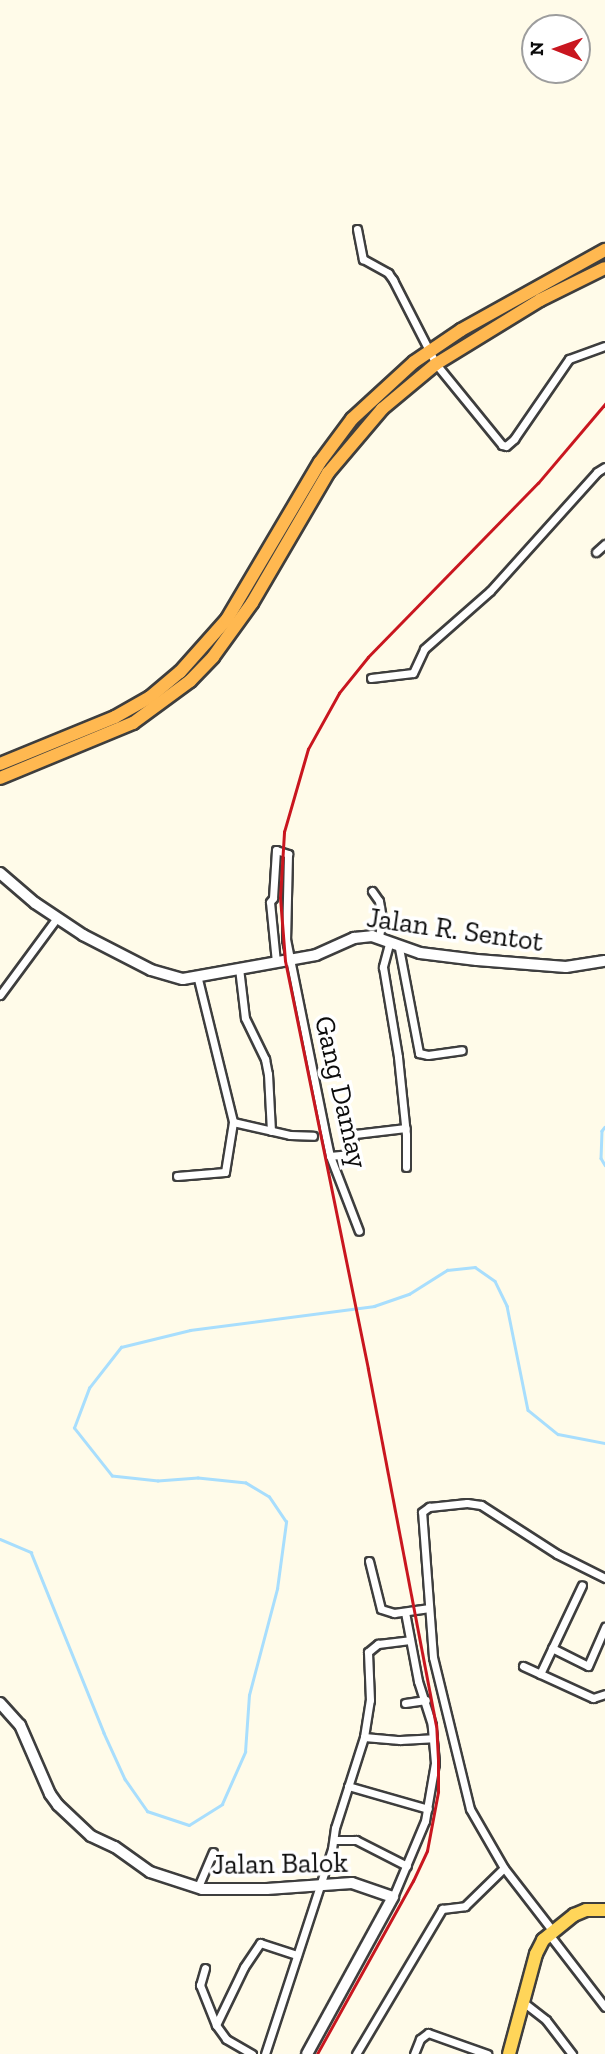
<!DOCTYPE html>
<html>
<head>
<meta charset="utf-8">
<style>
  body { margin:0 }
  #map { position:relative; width:605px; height:2054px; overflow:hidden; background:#fffbe9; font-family:"Zilla Slab",serif }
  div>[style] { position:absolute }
  .stream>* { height:2.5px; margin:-1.25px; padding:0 1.25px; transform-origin:1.25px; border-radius:1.25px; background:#a8defd }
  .roads { filter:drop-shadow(2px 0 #3e3e3e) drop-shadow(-2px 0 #3e3e3e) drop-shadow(0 2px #3e3e3e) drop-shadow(0 -2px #3e3e3e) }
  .minor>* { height:7px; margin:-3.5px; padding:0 3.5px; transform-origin:3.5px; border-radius:3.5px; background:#fff }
  .tertiary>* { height:10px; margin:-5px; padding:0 5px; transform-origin:5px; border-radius:5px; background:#fff }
  .primary>* { height:12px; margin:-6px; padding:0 6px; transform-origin:6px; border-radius:6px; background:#ffd559 }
  .trunk>* { height:12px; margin:-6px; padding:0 6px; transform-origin:6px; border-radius:6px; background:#ffb850 }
  .rail>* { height:2.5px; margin:-1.25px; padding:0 1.25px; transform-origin:1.25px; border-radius:1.25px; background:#c9161f }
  span { translate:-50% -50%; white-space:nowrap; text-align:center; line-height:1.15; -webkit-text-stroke:7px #fff; paint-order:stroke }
  .street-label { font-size:28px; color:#0b0b0b }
  .north { position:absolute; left:521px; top:14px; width:70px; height:70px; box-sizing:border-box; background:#fff; border:2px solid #9d9d9d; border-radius:50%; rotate:271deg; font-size:19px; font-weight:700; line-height:28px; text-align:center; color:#0b0b0b }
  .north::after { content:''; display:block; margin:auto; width:24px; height:32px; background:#c9161f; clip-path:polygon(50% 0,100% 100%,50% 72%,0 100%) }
</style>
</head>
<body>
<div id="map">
  <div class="stream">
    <div style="left:605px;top:1127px;width:5px;rotate:127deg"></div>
    <div style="left:602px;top:1131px;width:27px;rotate:92deg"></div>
    <div style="left:601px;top:1158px;width:8px;rotate:60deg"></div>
    <div style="left:0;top:1539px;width:34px;rotate:23deg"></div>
    <div style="left:31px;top:1552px;width:195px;rotate:68deg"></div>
    <div style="left:104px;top:1733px;width:51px;rotate:65.5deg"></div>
    <div style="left:125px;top:1779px;width:39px;rotate:55deg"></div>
    <div style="left:147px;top:1811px;width:44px;rotate:18.4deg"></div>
    <div style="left:189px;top:1825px;width:39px;rotate:-32deg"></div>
    <div style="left:222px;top:1804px;width:57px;rotate:-66.1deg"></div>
    <div style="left:245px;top:1752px;width:57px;rotate:-86deg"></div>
    <div style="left:249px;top:1695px;width:110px;rotate:-75.2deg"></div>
    <div style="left:277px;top:1589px;width:68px;rotate:-82.3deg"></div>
    <div style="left:286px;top:1522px;width:30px;rotate:-124deg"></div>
    <div style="left:269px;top:1497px;width:27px;rotate:-149deg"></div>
    <div style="left:246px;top:1483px;width:48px;rotate:-174.1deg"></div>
    <div style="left:198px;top:1478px;width:40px;rotate:175.7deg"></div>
    <div style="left:158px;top:1481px;width:46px;rotate:-173.8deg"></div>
    <div style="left:112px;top:1476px;width:61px;rotate:-128.4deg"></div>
    <div style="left:74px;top:1428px;width:43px;rotate:-69.4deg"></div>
    <div style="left:89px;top:1388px;width:52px;rotate:-52deg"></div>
    <div style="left:121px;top:1347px;width:71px;rotate:-13.8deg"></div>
    <div style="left:190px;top:1330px;width:186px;rotate:-7.4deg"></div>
    <div style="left:374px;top:1306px;width:37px;rotate:-19deg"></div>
    <div style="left:409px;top:1294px;width:45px;rotate:-32.3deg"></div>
    <div style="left:447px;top:1270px;width:28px;rotate:-6deg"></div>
    <div style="left:475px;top:1267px;width:24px;rotate:35deg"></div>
    <div style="left:495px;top:1281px;width:28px;rotate:64deg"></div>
    <div style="left:507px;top:1306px;width:106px;rotate:78.6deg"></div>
    <div style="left:528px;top:1410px;width:38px;rotate:39deg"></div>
    <div style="left:558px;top:1434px;width:48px;rotate:10.8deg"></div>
  </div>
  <div class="roads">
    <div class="minor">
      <div style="left:357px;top:229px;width:31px;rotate:79deg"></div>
      <div style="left:363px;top:259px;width:29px;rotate:29deg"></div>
      <div style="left:388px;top:273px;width:9px;rotate:54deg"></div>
      <div style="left:393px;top:280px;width:94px;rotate:62.9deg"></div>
      <div style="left:436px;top:364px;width:104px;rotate:50.8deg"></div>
      <div style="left:502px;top:445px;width:4px;rotate:14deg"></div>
      <div style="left:506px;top:446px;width:11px;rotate:-41deg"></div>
      <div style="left:514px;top:439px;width:97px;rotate:-55.5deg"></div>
      <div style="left:569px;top:359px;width:38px;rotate:-20deg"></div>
      <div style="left:596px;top:552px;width:12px;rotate:-42deg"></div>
      <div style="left:371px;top:678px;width:42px;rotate:-6.8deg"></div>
      <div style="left:413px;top:673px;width:26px;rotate:-65deg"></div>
      <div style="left:424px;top:649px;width:88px;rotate:-41.3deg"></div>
      <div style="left:490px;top:591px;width:160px;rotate:-48deg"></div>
      <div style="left:597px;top:472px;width:9px;rotate:-32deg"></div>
      <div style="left:372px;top:891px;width:12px;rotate:55deg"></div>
      <div style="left:379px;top:901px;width:17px;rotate:80deg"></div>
      <div style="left:382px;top:918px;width:18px;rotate:99deg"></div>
      <div style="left:389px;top:944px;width:24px;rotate:105deg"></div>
      <div style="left:383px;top:967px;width:91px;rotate:80.5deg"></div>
      <div style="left:398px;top:1057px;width:78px;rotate:84.1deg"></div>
      <div style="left:406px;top:1135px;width:32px;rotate:90deg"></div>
      <div style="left:399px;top:948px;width:107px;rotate:79.2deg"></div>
      <div style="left:419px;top:1053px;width:9px;rotate:13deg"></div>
      <div style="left:428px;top:1055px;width:34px;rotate:-8deg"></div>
      <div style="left:276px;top:962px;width:60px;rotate:-95.7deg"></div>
      <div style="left:270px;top:902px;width:5px;rotate:-53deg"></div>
      <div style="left:273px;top:898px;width:48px;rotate:-86.4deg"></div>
      <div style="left:276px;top:850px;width:13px;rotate:18deg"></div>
      <div style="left:288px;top:854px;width:85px;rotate:91.3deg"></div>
      <div style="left:286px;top:939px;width:193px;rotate:78.6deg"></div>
      <div style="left:324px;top:1128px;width:29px;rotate:78deg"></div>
      <div style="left:330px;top:1156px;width:80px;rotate:68.9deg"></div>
      <div style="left:239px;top:968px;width:50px;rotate:83.2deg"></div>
      <div style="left:245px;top:1018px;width:46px;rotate:64deg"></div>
      <div style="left:265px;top:1059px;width:15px;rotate:79deg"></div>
      <div style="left:268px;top:1074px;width:57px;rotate:87deg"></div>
      <div style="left:198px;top:979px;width:147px;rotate:76.2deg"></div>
      <div style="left:233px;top:1122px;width:58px;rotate:12.8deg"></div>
      <div style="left:290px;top:1135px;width:23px;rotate:2deg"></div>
      <div style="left:0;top:995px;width:94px;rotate:-53.6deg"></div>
      <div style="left:330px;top:1156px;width:18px;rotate:-6deg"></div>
      <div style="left:348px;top:1154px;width:21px;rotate:-71deg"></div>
      <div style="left:355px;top:1134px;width:51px;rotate:-6.7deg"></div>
      <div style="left:177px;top:1176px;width:48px;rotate:-4.8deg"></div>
      <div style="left:225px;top:1172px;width:51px;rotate:-80.9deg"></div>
      <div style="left:369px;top:1561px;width:49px;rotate:76deg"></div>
      <div style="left:381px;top:1609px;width:14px;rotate:17deg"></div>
      <div style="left:394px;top:1613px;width:34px;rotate:-8deg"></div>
      <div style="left:552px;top:1648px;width:40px;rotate:26.6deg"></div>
      <div style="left:588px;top:1666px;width:43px;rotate:-66.4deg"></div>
      <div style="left:523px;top:1666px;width:77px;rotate:24.6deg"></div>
      <div style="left:593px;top:1698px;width:13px;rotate:-18deg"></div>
      <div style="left:540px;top:1674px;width:98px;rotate:-64.7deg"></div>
      <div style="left:405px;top:1703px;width:21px;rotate:-8deg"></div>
      <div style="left:364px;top:1737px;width:37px;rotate:-81deg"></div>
      <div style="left:370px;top:1700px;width:48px;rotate:-92.4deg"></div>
      <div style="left:368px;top:1652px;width:13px;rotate:-39deg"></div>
      <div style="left:378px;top:1644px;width:32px;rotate:-7deg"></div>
      <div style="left:348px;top:1786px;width:83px;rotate:16deg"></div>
      <div style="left:334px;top:1840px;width:22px"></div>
      <div style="left:356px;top:1840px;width:57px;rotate:27deg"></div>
      <div style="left:198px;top:1887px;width:38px;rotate:-67deg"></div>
      <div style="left:393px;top:1897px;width:82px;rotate:-67.2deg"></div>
      <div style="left:425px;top:1821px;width:59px;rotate:-80.2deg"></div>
      <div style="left:435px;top:1763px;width:38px;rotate:-95deg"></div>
      <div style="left:432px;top:1725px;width:46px;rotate:-107.7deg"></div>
      <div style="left:418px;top:1681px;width:70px;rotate:-100.7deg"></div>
      <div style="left:552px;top:1930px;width:78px;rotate:-127.7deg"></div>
      <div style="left:504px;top:1868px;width:68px;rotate:-120deg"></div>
      <div style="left:470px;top:1809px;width:156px;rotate:-103.7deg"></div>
      <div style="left:433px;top:1657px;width:145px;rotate:-94.3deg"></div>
      <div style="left:422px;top:1512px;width:9px;rotate:-36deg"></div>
      <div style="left:429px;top:1507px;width:38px;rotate:-6deg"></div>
      <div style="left:467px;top:1503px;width:14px;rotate:8deg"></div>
      <div style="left:481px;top:1505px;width:90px;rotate:32.8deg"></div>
      <div style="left:557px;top:1554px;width:54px;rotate:26.6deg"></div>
      <div style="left:548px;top:1933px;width:93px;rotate:52.4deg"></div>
      <div style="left:205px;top:1968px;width:18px;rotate:106deg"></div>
      <div style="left:200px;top:1985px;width:43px;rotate:68.2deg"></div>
      <div style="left:216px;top:2025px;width:17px;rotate:54deg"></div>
      <div style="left:226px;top:2039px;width:30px;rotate:30deg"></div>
      <div style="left:523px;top:2002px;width:29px;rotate:38deg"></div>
      <div style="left:546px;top:2020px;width:43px;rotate:52.6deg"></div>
      <div style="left:216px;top:2025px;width:64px;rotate:-64.2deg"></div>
      <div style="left:244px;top:1967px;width:29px;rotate:-56deg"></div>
      <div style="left:260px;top:1943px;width:39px;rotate:18deg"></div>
      <div style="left:265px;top:2054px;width:216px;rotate:-71.9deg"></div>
      <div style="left:332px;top:1849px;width:21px;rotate:-82deg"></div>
      <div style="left:335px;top:1828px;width:96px;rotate:-72.3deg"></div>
      <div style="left:364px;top:1737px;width:36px;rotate:5deg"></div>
      <div style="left:400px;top:1740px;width:33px;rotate:-3deg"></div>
      <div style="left:356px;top:2054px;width:169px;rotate:-59.3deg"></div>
      <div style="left:442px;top:1909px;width:23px;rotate:-7deg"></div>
      <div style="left:465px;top:1906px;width:54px;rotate:-44.3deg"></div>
      <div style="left:414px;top:2054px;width:16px;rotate:-68deg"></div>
      <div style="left:420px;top:2039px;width:10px;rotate:-37deg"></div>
      <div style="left:428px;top:2033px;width:63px;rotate:19.6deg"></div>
    </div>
    <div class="tertiary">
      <div style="left:0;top:873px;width:46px;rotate:40.6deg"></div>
      <div style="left:35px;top:903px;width:58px;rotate:33.7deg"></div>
      <div style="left:83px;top:935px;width:76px;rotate:27.2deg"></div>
      <div style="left:151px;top:970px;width:33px;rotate:16deg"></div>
      <div style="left:183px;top:979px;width:135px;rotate:-10.2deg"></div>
      <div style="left:316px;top:955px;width:42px;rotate:-24.1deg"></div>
      <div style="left:354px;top:938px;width:18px;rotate:-6deg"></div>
      <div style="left:372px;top:936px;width:51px;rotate:19.5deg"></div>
      <div style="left:420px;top:953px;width:57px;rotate:7deg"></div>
      <div style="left:477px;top:960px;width:89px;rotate:4.5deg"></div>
      <div style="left:566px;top:967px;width:39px;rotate:-9deg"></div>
      <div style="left:0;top:1703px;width:30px;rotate:48deg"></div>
      <div style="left:20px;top:1725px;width:75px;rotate:66.5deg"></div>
      <div style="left:50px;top:1794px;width:14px;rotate:54deg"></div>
      <div style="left:58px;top:1805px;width:45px;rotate:43.2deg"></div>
      <div style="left:91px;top:1836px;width:26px;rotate:25deg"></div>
      <div style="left:115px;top:1847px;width:43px;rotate:35.5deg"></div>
      <div style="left:150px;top:1872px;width:55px;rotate:18.1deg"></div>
      <div style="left:202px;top:1889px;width:65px"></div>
      <div style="left:267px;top:1889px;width:85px;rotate:-4deg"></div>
      <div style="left:352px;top:1883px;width:43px;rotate:18.9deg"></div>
      <div style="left:393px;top:1897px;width:179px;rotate:118.7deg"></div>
    </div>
    <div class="primary">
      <div style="left:509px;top:2054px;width:104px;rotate:-74.9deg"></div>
      <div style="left:536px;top:1954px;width:16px;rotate:-63deg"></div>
      <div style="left:543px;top:1940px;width:40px;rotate:-39deg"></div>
      <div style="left:574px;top:1915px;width:13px;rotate:-23deg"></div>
      <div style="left:586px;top:1910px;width:19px"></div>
    </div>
    <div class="trunk">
      <div style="left:0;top:764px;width:124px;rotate:-22.2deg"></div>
      <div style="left:115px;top:717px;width:40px;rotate:-29.7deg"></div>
      <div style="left:150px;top:697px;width:39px;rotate:-40deg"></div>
      <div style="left:180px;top:672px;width:71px;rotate:-48.4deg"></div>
      <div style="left:227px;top:619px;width:182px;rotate:-59.4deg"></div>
      <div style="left:320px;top:462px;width:54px;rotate:-53.3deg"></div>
      <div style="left:352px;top:419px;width:84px;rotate:-42.6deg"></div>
      <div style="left:414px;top:362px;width:57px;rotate:-34.2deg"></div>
      <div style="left:461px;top:330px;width:165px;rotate:-29.1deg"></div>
      <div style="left:0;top:778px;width:144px;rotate:-22.5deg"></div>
      <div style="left:133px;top:723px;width:71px;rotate:-36.4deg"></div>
      <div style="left:190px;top:681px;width:33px;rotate:-46deg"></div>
      <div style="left:213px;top:657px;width:67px;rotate:-54.2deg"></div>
      <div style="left:252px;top:603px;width:151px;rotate:-59.7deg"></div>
      <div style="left:328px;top:473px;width:84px;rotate:-49.8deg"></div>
      <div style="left:382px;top:409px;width:70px;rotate:-39.8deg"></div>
      <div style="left:436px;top:364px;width:122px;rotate:-31.6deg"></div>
      <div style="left:540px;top:300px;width:72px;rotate:-26.2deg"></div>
    </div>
  </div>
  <div class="rail">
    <div style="left:317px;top:2054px;width:198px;rotate:-61deg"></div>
    <div style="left:413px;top:1881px;width:33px;rotate:-65deg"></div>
    <div style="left:427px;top:1851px;width:60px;rotate:-79.4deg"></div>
    <div style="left:438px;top:1792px;width:32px;rotate:-90deg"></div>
    <div style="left:438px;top:1760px;width:34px;rotate:-93deg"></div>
    <div style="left:436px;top:1726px;width:363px;rotate:-100.8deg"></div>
    <div style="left:368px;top:1369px;width:416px;rotate:-101.5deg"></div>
    <div style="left:285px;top:961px;width:63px;rotate:-94.5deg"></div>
    <div style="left:280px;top:898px;width:66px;rotate:-86.5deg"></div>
    <div style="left:284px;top:832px;width:86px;rotate:-73.9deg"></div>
    <div style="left:308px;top:749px;width:64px;rotate:-61deg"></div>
    <div style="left:339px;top:693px;width:46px;rotate:-51.1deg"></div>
    <div style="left:368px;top:657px;width:243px;rotate:-45.7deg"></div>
    <div style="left:538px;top:483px;width:104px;rotate:-49.7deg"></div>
  </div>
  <div class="street-label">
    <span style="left:455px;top:930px;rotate:8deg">Jalan R. Sentot</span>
    <span style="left:341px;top:1092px;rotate:77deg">Gang Damay</span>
    <span style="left:280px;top:1864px;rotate:-1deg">Jalan Balok</span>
  </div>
  <div class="north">N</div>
</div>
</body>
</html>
